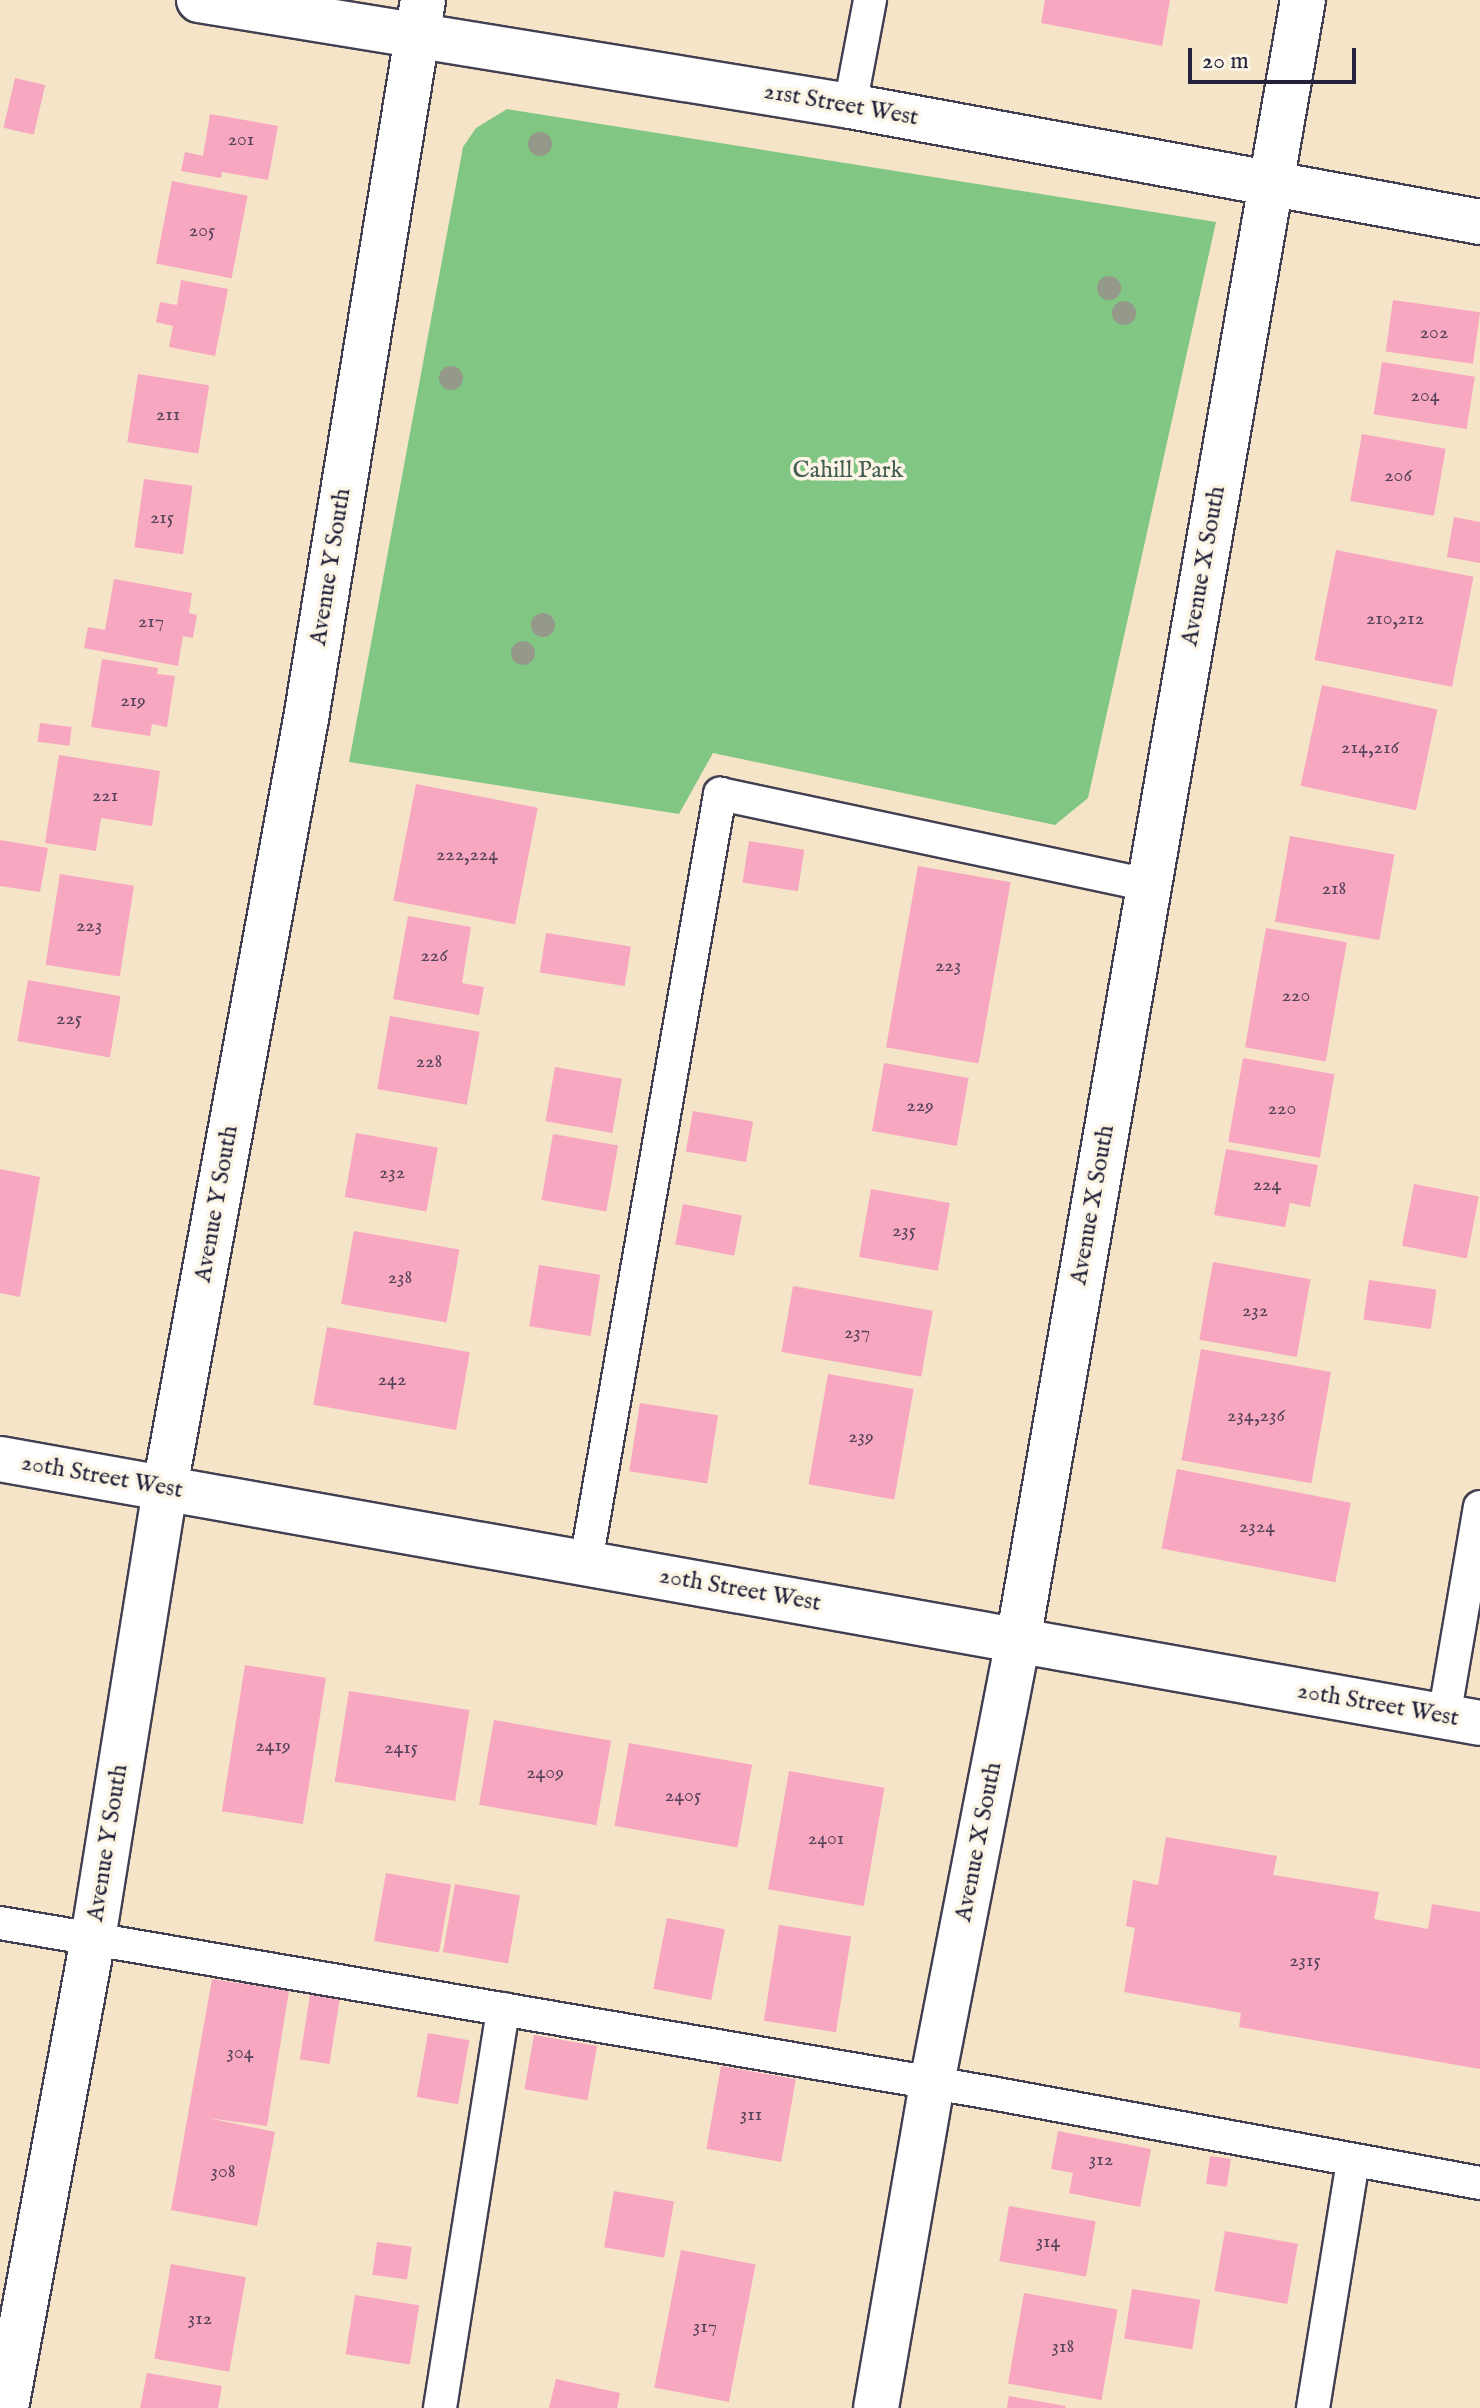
<!DOCTYPE html>
<html>
<head>
<meta charset="utf-8">
<style>
  body { margin:0 }
  #map { position:relative; width:1480px; height:2408px; overflow:hidden; background:#f6e4c9; font-family:"IM FELL English",serif }
  div>[style] { position:absolute }
  .green>* { inset:0; background:#81c783 }
  .building>* { inset:0; background:#f7a7bf; transform-origin:0 0 }
  .roads { filter:drop-shadow(2px 0 #423f50) drop-shadow(-2px 0 #423f50) drop-shadow(0 2px #423f50) drop-shadow(0 -2px #423f50) }
  .service>* { height:32px; margin:-16px; padding:0 16px; transform-origin:16px; border-radius:16px; background:#fff }
  .minor>* { height:44px; margin:-22px; padding:0 22px; transform-origin:22px; border-radius:22px; background:#fff }
  .trees>* { width:24px; height:24px; margin:-12px; border-radius:50%; background:#949989 }
  span { translate:-50% -50%; white-space:nowrap; text-align:center; line-height:1.15; -webkit-text-stroke:7px #fcf5e5; paint-order:stroke }
  .number-label { font-size:20px; color:#57435c }
  .number-label span { -webkit-text-stroke-width:0 }
  .street-label { font-size:24px; color:#22223b }
  .park-label { font-size:24px; color:#435c54 }
  .scale { position:absolute; left:1188px; top:48px; width:168px; height:36px; box-sizing:border-box; border:4px solid #22223b; border-top:0; padding-left:10px; font-size:24px; line-height:28px; white-space:nowrap; color:#22223b; -webkit-text-stroke:6px #fcf5e5; paint-order:stroke }
</style>
</head>
<body>
<div id="map">
  <div class="green">
    <div style="clip-path:polygon(507px 109px,1216px 222px,1088px 798px,1055px 825px,713px 753px,679px 814px,349px 762px,463px 147px,476px 128px)"></div>
  </div>
  <div class="building">
    <div style="clip-path:polygon(1045px 0,1170px 0,1162px 46px,1041px 23px)"></div>
    <div style="left:15px;top:78px;width:31px;height:51px;rotate:13deg"></div>
    <div style="clip-path:polygon(210px 114px,278px 126px,268px 180px,222px 172px,221px 178px,181px 171px,185px 152px,203px 156px)"></div>
    <div style="left:172px;top:181px;width:77px;height:84px;rotate:11deg"></div>
    <div style="clip-path:polygon(181px 280px,228px 289px,215px 356px,169px 347px,173px 326px,156px 322px,160px 302px,177px 305px)"></div>
    <div style="left:1393px;top:300px;width:88px;height:52px;rotate:8deg"></div>
    <div style="left:1382px;top:362px;width:94px;height:53px;rotate:9deg"></div>
    <div style="left:138px;top:374px;width:72px;height:69px;rotate:9deg"></div>
    <div style="left:1362px;top:434px;width:85px;height:68px;rotate:10deg"></div>
    <div style="left:144px;top:479px;width:49px;height:69px;rotate:8deg"></div>
    <div style="clip-path:polygon(1454px 517px,1480px 522px,1480px 563px,1447px 557px)"></div>
    <div style="left:1336px;top:550px;width:140px;height:112px;rotate:11deg"></div>
    <div style="clip-path:polygon(114px 579px,192px 593px,189px 613px,197px 615px,193px 638px,183px 636px,178px 666px,84px 648px,88px 627px,105px 630px)"></div>
    <div style="clip-path:polygon(102px 659px,158px 668px,157px 674px,175px 676px,167px 727px,152px 724px,150px 736px,91px 727px)"></div>
    <div style="left:1322px;top:685px;width:118px;height:103px;rotate:12deg"></div>
    <div style="left:40px;top:723px;width:32px;height:19px;rotate:7deg"></div>
    <div style="clip-path:polygon(59px 755px,160px 771px,152px 826px,101px 818px,96px 851px,45px 843px)"></div>
    <div style="left:416px;top:784px;width:124px;height:119px;rotate:11deg"></div>
    <div style="left:1290px;top:836px;width:106px;height:87px;rotate:10deg"></div>
    <div style="clip-path:polygon(0 840px,48px 848px,40px 892px,0 886px)"></div>
    <div style="left:749px;top:841px;width:56px;height:42px;rotate:9deg"></div>
    <div style="left:918px;top:866px;width:94px;height:184px;rotate:10deg"></div>
    <div style="left:60px;top:874px;width:75px;height:92px;rotate:9deg"></div>
    <div style="clip-path:polygon(408px 916px,471px 927px,462px 983px,484px 987px,479px 1015px,393px 999px)"></div>
    <div style="left:1266px;top:928px;width:82px;height:121px;rotate:10deg"></div>
    <div style="left:546px;top:933px;width:86px;height:40px;rotate:9deg"></div>
    <div style="left:28px;top:980px;width:94px;height:62px;rotate:10deg"></div>
    <div style="left:390px;top:1016px;width:91px;height:74px;rotate:10deg"></div>
    <div style="left:1243px;top:1058px;width:93px;height:85px;rotate:10deg"></div>
    <div style="left:884px;top:1063px;width:86px;height:69px;rotate:10deg"></div>
    <div style="left:555px;top:1067px;width:68px;height:55px;rotate:10deg"></div>
    <div style="left:693px;top:1111px;width:61px;height:41px;rotate:10deg"></div>
    <div style="left:356px;top:1133px;width:83px;height:65px;rotate:10deg"></div>
    <div style="left:553px;top:1134px;width:66px;height:67px;rotate:10deg"></div>
    <div style="clip-path:polygon(1226px 1149px,1318px 1165px,1310px 1207px,1290px 1203px,1285px 1227px,1214px 1215px)"></div>
    <div style="clip-path:polygon(0 1169px,40px 1177px,20px 1297px,0 1293px)"></div>
    <div style="left:1414px;top:1184px;width:66px;height:63px;rotate:11deg"></div>
    <div style="left:871px;top:1189px;width:80px;height:69px;rotate:10deg"></div>
    <div style="left:683px;top:1204px;width:60px;height:41px;rotate:11deg"></div>
    <div style="left:354px;top:1231px;width:107px;height:74px;rotate:10deg"></div>
    <div style="left:1213px;top:1262px;width:99px;height:79px;rotate:10deg"></div>
    <div style="left:539px;top:1265px;width:62px;height:62px;rotate:9deg"></div>
    <div style="left:1369px;top:1280px;width:68px;height:40px;rotate:8deg"></div>
    <div style="left:793px;top:1286px;width:142px;height:67px;rotate:10deg"></div>
    <div style="left:327px;top:1327px;width:145px;height:79px;rotate:10deg"></div>
    <div style="left:1201px;top:1349px;width:132px;height:113px;rotate:10deg"></div>
    <div style="left:828px;top:1374px;width:87px;height:112px;rotate:10deg"></div>
    <div style="left:640px;top:1403px;width:79px;height:69px;rotate:9deg"></div>
    <div style="left:1177px;top:1469px;width:177px;height:81px;rotate:11deg"></div>
    <div style="left:245px;top:1665px;width:82px;height:148px;rotate:9deg"></div>
    <div style="left:349px;top:1691px;width:122px;height:92px;rotate:9deg"></div>
    <div style="left:494px;top:1720px;width:119px;height:86px;rotate:10deg"></div>
    <div style="left:629px;top:1743px;width:125px;height:84px;rotate:10deg"></div>
    <div style="left:789px;top:1771px;width:97px;height:120px;rotate:10deg"></div>
    <div style="clip-path:polygon(1166px 1837px,1277px 1856px,1273px 1875px,1379px 1892px,1374px 1919px,1428px 1929px,1432px 1904px,1480px 1912px,1480px 2069px,1239px 2027px,1241px 2013px,1124px 1992px,1135px 1928px,1126px 1926px,1133px 1880px,1158px 1885px)"></div>
    <div style="left:386px;top:1873px;width:66px;height:69px;rotate:10deg"></div>
    <div style="left:455px;top:1884px;width:66px;height:69px;rotate:10deg"></div>
    <div style="left:667px;top:1918px;width:59px;height:72px;rotate:11deg"></div>
    <div style="left:779px;top:1925px;width:73px;height:97px;rotate:9deg"></div>
    <div style="clip-path:polygon(212px 1979px,289px 1991px,267px 2126px,208px 2118px,275px 2132px,257px 2226px,171px 2210px)"></div>
    <div style="left:310px;top:1995px;width:30px;height:65px;rotate:9deg"></div>
    <div style="left:428px;top:2033px;width:42px;height:65px;rotate:10deg"></div>
    <div style="left:534px;top:2035px;width:64px;height:55px;rotate:10deg"></div>
    <div style="left:721px;top:2066px;width:76px;height:84px;rotate:10deg"></div>
    <div style="clip-path:polygon(1058px 2131px,1151px 2149px,1140px 2207px,1069px 2193px,1073px 2173px,1051px 2169px)"></div>
    <div style="left:1210px;top:2156px;width:21px;height:28px;rotate:8deg"></div>
    <div style="left:614px;top:2191px;width:61px;height:57px;rotate:10deg"></div>
    <div style="left:1009px;top:2206px;width:88px;height:56px;rotate:10deg"></div>
    <div style="left:1225px;top:2231px;width:74px;height:61px;rotate:10deg"></div>
    <div style="left:377px;top:2242px;width:35px;height:33px;rotate:8deg"></div>
    <div style="left:681px;top:2250px;width:76px;height:140px;rotate:11deg"></div>
    <div style="left:171px;top:2264px;width:76px;height:96px;rotate:10deg"></div>
    <div style="left:1132px;top:2289px;width:69px;height:50px;rotate:9deg"></div>
    <div style="left:1024px;top:2293px;width:95px;height:92px;rotate:10deg"></div>
    <div style="left:355px;top:2295px;width:65px;height:60px;rotate:9deg"></div>
    <div style="clip-path:polygon(147px 2373px,222px 2386px,218px 2408px,140px 2408px)"></div>
    <div style="clip-path:polygon(556px 2379px,620px 2393px,617px 2408px,549px 2408px)"></div>
    <div style="clip-path:polygon(1009px 2396px,1066px 2406px,1065px 2408px,1007px 2408px)"></div>
  </div>
  <div class="roads">
    <div class="service">
      <div style="left:850px;top:106px;width:108px;rotate:-79.3deg"></div>
      <div style="left:586px;top:1562px;width:780px;rotate:-80.1deg"></div>
      <div style="left:720px;top:794px;width:438px;rotate:12deg"></div>
      <div style="left:1444px;top:1717px;width:213px;rotate:-80.3deg"></div>
      <div style="left:0;top:1923px;width:1000px;rotate:9.73deg"></div>
      <div style="left:986px;top:2092px;width:502px;rotate:10.44deg"></div>
      <div style="left:440px;top:2408px;width:404px;rotate:-81deg"></div>
      <div style="left:1313px;top:2408px;width:251px;rotate:-80.8deg"></div>
    </div>
    <div class="minor">
      <div style="left:199px;top:0;width:660px;rotate:9.25deg"></div>
      <div style="left:850px;top:106px;width:641px;rotate:10.43deg"></div>
      <div style="left:0;top:1459px;width:1503px;rotate:10.11deg"></div>
      <div style="left:6px;top:2408px;width:477px;rotate:-79.5deg"></div>
      <div style="left:93px;top:1939px;width:458px;rotate:-80.9deg"></div>
      <div style="left:165px;top:1487px;width:781px;rotate:-79.6deg"></div>
      <div style="left:306px;top:719px;width:728px;rotate:-80.76deg"></div>
      <div style="left:876px;top:2408px;width:330px;rotate:-80.2deg"></div>
      <div style="left:932px;top:2083px;width:450px;rotate:-79deg"></div>
      <div style="left:1018px;top:1641px;width:1666px;rotate:-80.15deg"></div>
    </div>
  </div>
  <div class="trees">
    <div style="left:540px;top:144px"></div>
    <div style="left:1109px;top:288px"></div>
    <div style="left:1124px;top:313px"></div>
    <div style="left:451px;top:378px"></div>
    <div style="left:543px;top:625px"></div>
    <div style="left:523px;top:653px"></div>
  </div>
  <div class="number-label">
    <span style="left:241px;top:139px">201</span>
    <span style="left:202px;top:230px">205</span>
    <span style="left:1434px;top:332px">202</span>
    <span style="left:1425px;top:395px">204</span>
    <span style="left:168px;top:414px">211</span>
    <span style="left:1398px;top:475px">206</span>
    <span style="left:162px;top:517px">215</span>
    <span style="left:1395px;top:618px">210,212</span>
    <span style="left:151px;top:621px">217</span>
    <span style="left:133px;top:700px">219</span>
    <span style="left:1370px;top:747px">214,216</span>
    <span style="left:105px;top:795px">221</span>
    <span style="left:467px;top:854px">222,224</span>
    <span style="left:1334px;top:888px">218</span>
    <span style="left:89px;top:925px">223</span>
    <span style="left:434px;top:955px">226</span>
    <span style="left:948px;top:965px">223</span>
    <span style="left:1296px;top:995px">220</span>
    <span style="left:69px;top:1018px">225</span>
    <span style="left:429px;top:1061px">228</span>
    <span style="left:920px;top:1105px">229</span>
    <span style="left:1282px;top:1108px">220</span>
    <span style="left:392px;top:1172px">232</span>
    <span style="left:1267px;top:1184px">224</span>
    <span style="left:904px;top:1230px">235</span>
    <span style="left:400px;top:1277px">238</span>
    <span style="left:1255px;top:1310px">232</span>
    <span style="left:857px;top:1332px">237</span>
    <span style="left:392px;top:1379px">242</span>
    <span style="left:1256px;top:1415px">234,236</span>
    <span style="left:861px;top:1436px">239</span>
    <span style="left:1257px;top:1526px">2324</span>
    <span style="left:273px;top:1745px">2419</span>
    <span style="left:401px;top:1747px">2415</span>
    <span style="left:545px;top:1772px">2409</span>
    <span style="left:683px;top:1795px">2405</span>
    <span style="left:826px;top:1838px">2401</span>
    <span style="left:1305px;top:1960px">2315</span>
    <span style="left:240px;top:2052px">304</span>
    <span style="left:751px;top:2114px">311</span>
    <span style="left:1101px;top:2159px">312</span>
    <span style="left:223px;top:2171px">308</span>
    <span style="left:1048px;top:2241px">314</span>
    <span style="left:200px;top:2318px">312</span>
    <span style="left:705px;top:2326px">317</span>
    <span style="left:1063px;top:2346px">318</span>
  </div>
  <div class="street-label">
    <span style="left:841px;top:105px;rotate:10deg">21st Street West</span>
    <span style="left:1204px;top:566px;rotate:-80deg">Avenue X South</span>
    <span style="left:331px;top:567px;rotate:-81deg">Avenue Y South</span>
    <span style="left:217px;top:1204px;rotate:-80deg">Avenue Y South</span>
    <span style="left:1093px;top:1205px;rotate:-80deg">Avenue X South</span>
    <span style="left:102px;top:1477px;rotate:10deg">20th Street West</span>
    <span style="left:740px;top:1590px;rotate:10deg">20th Street West</span>
    <span style="left:1378px;top:1705px;rotate:10deg">20th Street West</span>
    <span style="left:979px;top:1842px;rotate:-79deg">Avenue X South</span>
    <span style="left:108px;top:1843px;rotate:-81deg">Avenue Y South</span>
  </div>
  <div class="park-label">
    <span style="left:848px;top:471px">Cahill Park</span>
  </div>
  <div class="scale">20 m</div>
</div>
</body>
</html>
